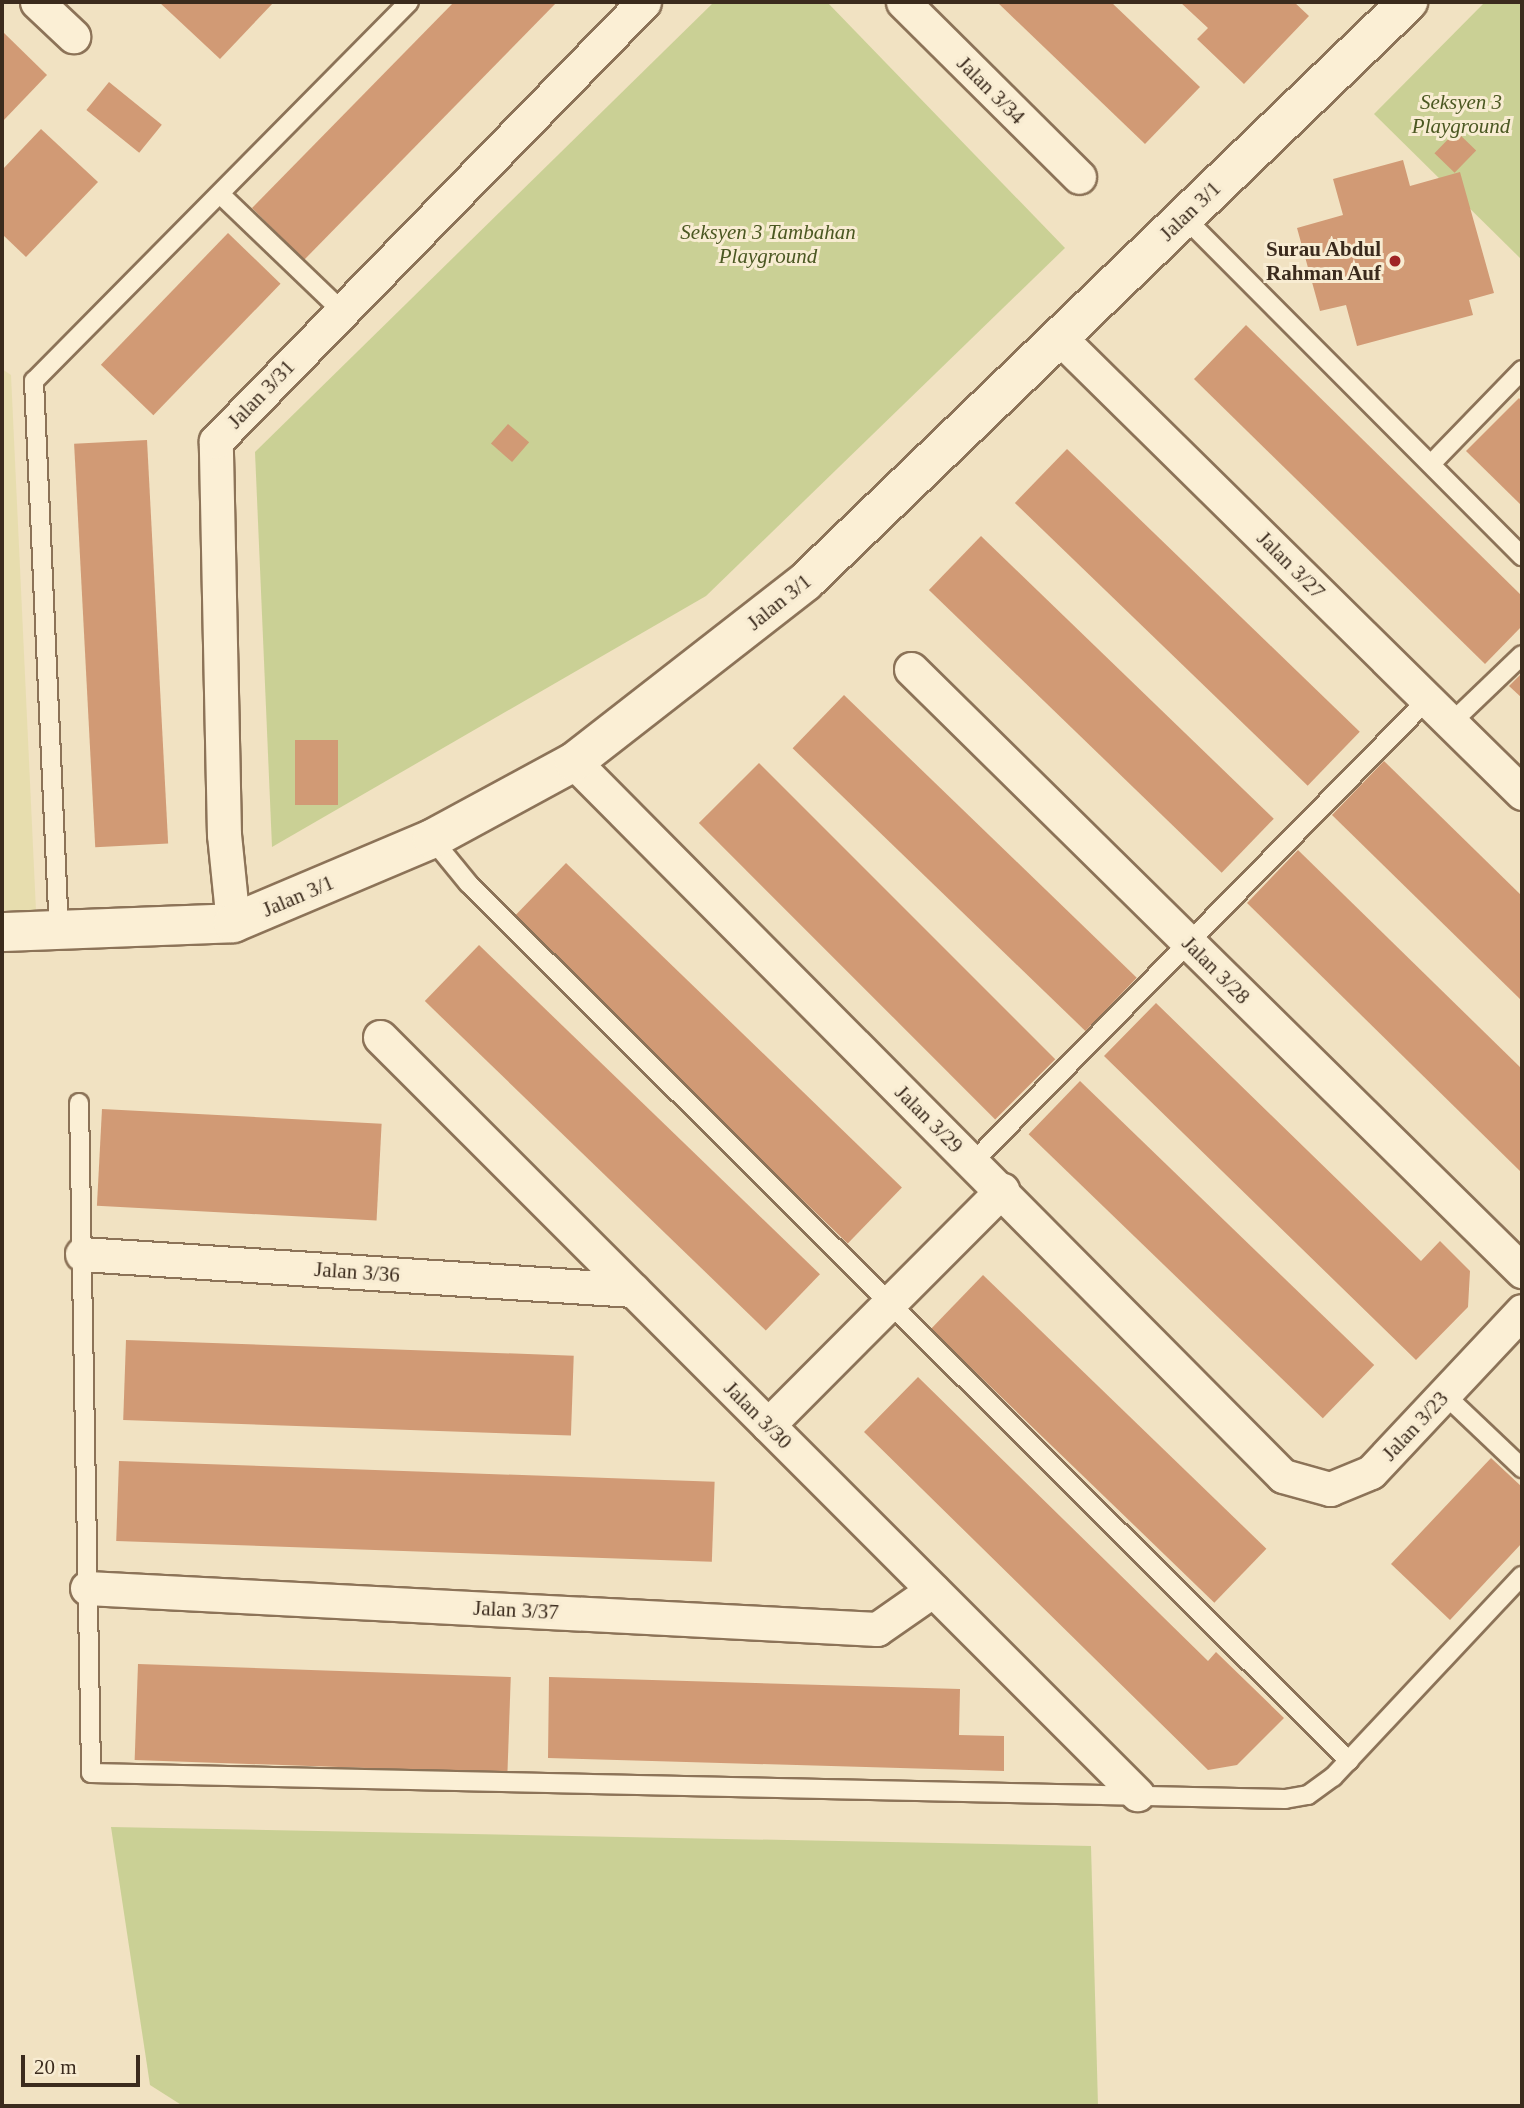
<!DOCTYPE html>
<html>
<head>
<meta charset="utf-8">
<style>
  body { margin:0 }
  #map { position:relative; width:1524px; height:2108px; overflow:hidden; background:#f1e2c2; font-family:"Times New Roman",serif }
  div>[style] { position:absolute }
  .farmland>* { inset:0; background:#e7ddae }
  .green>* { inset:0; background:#cad095 }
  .building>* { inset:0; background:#d19a75; transform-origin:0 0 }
  .roads { filter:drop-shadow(2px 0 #8c7358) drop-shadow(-2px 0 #8c7358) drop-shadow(0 2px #8c7358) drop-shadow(0 -2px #8c7358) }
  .lane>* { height:18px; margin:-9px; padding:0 9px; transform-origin:9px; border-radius:9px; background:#fbefd5 }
  .street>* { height:33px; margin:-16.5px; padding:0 16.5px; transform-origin:16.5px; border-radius:16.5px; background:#fbefd5 }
  .secondary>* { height:38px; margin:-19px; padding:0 19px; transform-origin:19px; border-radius:19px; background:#fbefd5 }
  .dots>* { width:19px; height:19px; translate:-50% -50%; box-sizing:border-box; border:4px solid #f8ecd2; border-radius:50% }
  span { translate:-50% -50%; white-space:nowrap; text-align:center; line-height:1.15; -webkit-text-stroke:6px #f8ecd2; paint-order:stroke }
  .street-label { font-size:21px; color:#3b2b1d }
  .park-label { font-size:21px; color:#4b5822; font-style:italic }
  .poi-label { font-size:21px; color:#3b2b1d; font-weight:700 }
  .right { translate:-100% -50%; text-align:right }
  .frame { position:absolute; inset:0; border:4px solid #3b2b1d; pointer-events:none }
  .scale { position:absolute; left:21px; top:2055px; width:119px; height:32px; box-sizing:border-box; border:4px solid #3b2b1d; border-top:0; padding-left:9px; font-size:21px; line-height:24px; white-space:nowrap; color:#3b2b1d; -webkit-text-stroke:5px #f8ecd2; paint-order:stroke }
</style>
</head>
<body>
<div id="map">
  <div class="farmland">
    <div style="clip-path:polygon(2px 369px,11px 375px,36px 911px,2px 910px)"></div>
  </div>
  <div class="green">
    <div style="clip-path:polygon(714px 2px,827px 2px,1065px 248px,706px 596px,272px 847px,255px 452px)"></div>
    <div style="clip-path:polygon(1485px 2px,1522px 2px,1522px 260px,1374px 114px)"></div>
    <div style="clip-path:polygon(111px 1827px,1091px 1846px,1098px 2106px,183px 2106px,150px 2085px)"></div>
  </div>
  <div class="building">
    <div style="clip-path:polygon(159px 2px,274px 2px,220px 59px)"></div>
    <div style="clip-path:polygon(454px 2px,557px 2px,304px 260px,252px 208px)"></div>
    <div style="clip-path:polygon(997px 2px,1111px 2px,1200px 87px,1145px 144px)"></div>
    <div style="clip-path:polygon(1180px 2px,1294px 2px,1309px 16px,1244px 84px,1197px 39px,1208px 28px)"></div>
    <div style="clip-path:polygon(2px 31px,47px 75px,2px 122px)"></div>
    <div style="left:109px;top:82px;width:68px;height:36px;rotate:39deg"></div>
    <div style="clip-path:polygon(41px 129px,98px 182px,26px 257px,2px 234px,2px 170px)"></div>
    <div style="left:1456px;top:131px;width:28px;height:31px;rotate:44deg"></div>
    <div style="clip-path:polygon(1403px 160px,1410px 186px,1460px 172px,1494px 293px,1469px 300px,1473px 315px,1357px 346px,1346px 305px,1320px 311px,1297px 228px,1343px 215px,1333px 179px)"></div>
    <div style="left:228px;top:233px;width:73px;height:183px;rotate:44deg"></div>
    <div style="clip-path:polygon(1246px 325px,1522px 596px,1522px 626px,1485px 664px,1194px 379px)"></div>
    <div style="clip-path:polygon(1519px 398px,1522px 402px,1522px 506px,1466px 451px)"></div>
    <div style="left:508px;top:424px;width:28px;height:26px;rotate:41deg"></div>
    <div style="left:147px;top:440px;width:404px;height:73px;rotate:87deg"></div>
    <div style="left:1067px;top:449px;width:407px;height:75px;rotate:44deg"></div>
    <div style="left:981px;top:536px;width:407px;height:75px;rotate:44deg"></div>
    <div style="clip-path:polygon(1522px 673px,1522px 698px,1509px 686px)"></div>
    <div style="left:844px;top:695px;width:407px;height:74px;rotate:44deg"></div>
    <div style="left:295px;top:740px;width:43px;height:65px"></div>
    <div style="clip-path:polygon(1384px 761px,1522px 896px,1522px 1001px,1332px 815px)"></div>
    <div style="left:759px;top:763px;width:419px;height:85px;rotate:45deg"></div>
    <div style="clip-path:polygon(1298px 850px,1522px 1069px,1522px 1173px,1247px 903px)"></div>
    <div style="left:566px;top:863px;width:467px;height:78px;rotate:44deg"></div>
    <div style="left:479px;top:945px;width:474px;height:78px;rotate:44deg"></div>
    <div style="clip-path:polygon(1156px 1003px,1421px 1261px,1440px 1241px,1470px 1271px,1468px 1307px,1416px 1360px,1104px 1056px)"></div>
    <div style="left:1080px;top:1081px;width:409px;height:74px;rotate:44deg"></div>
    <div style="left:102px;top:1109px;width:280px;height:97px;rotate:3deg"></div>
    <div style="left:983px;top:1275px;width:394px;height:75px;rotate:44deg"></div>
    <div style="left:126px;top:1340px;width:448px;height:80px;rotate:2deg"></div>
    <div style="clip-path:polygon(918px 1377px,1208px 1661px,1216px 1652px,1284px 1718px,1237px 1765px,1208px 1770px,864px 1432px)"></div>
    <div style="clip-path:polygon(1491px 1458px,1522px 1487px,1522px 1543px,1450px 1620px,1391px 1564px)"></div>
    <div style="left:119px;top:1461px;width:596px;height:80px;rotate:2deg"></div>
    <div style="left:138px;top:1664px;width:373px;height:96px;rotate:2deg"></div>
    <div style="clip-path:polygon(549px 1677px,960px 1689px,959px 1735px,1004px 1736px,1004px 1771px,548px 1758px)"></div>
  </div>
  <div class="roads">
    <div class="lane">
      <div style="left:221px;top:195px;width:168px;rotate:43.8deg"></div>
      <div style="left:1184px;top:217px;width:479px;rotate:45.1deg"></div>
      <div style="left:1431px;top:464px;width:131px;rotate:-45.9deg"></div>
      <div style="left:1451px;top:723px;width:98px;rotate:-43.8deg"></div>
      <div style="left:432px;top:839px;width:57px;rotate:50.7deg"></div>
      <div style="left:468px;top:883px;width:1244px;rotate:44.9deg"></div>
      <div style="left:59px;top:932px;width:552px;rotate:-92.6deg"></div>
      <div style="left:34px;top:381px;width:533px;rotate:-45.3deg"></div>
      <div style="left:79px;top:1103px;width:670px;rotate:88.97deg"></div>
      <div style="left:91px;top:1773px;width:1194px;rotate:1.25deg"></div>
      <div style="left:1285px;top:1799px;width:23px;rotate:-10deg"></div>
      <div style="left:1308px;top:1795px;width:31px;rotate:-36deg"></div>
      <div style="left:1333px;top:1777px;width:276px;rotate:-46.8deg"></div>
      <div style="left:972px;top:1163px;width:651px;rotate:-45.5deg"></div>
      <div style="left:1444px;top:1394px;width:108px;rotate:43.5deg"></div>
    </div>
    <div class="street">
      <div style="left:37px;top:2px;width:50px;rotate:43.4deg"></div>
      <div style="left:903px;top:2px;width:248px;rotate:44.8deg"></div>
      <div style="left:1059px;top:337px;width:650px;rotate:44.56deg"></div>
      <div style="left:911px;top:669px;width:858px;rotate:44.57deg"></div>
      <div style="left:574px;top:762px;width:1006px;rotate:45.2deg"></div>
      <div style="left:1283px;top:1476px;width:49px;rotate:15.5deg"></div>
      <div style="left:1330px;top:1489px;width:44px;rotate:-22.5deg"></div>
      <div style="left:1371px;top:1472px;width:221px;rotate:-46.8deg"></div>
      <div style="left:233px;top:923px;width:88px;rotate:-95.8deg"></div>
      <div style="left:224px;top:835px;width:394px;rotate:-91.2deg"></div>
      <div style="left:216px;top:441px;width:613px;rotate:-45.73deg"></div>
      <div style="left:380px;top:1037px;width:1071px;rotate:45deg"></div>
      <div style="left:82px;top:1254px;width:552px;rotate:3.74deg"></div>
      <div style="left:768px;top:1425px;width:332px;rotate:-45.1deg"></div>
      <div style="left:87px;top:1588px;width:791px;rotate:2.97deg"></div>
      <div style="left:877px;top:1629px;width:68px;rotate:-34.9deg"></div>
    </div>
    <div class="secondary">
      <div style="left:2px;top:932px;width:231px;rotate:-2.2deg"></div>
      <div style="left:233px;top:923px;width:216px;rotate:-22.9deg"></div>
      <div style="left:432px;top:839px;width:162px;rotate:-28.5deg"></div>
      <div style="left:574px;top:762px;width:293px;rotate:-37.9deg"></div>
      <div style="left:805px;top:582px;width:837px;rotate:-43.89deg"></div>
    </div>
  </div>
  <div class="dots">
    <div style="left:1395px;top:261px;background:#9f2426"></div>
  </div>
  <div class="street-label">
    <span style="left:991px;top:90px;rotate:45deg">Jalan 3/34</span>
    <span style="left:1190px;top:211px;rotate:-44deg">Jalan 3/1</span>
    <span style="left:261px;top:394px;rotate:-46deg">Jalan 3/31</span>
    <span style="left:1291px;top:565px;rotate:45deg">Jalan 3/27</span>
    <span style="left:779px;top:602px;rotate:-39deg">Jalan 3/1</span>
    <span style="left:298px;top:896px;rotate:-23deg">Jalan 3/1</span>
    <span style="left:1216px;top:970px;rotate:45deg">Jalan 3/28</span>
    <span style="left:929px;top:1119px;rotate:45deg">Jalan 3/29</span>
    <span style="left:357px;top:1272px;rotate:4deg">Jalan 3/36</span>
    <span style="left:758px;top:1415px;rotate:45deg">Jalan 3/30</span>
    <span style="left:1415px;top:1426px;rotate:-47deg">Jalan 3/23</span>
    <span style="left:516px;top:1610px;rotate:3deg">Jalan 3/37</span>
  </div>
  <div class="park-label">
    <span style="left:1461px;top:114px">Seksyen 3<br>Playground</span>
    <span style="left:768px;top:244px">Seksyen 3 Tambahan<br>Playground</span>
  </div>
  <div class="poi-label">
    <span class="right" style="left:1381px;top:261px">Surau Abdul<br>Rahman Auf</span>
  </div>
  <div class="frame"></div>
  <div class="scale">20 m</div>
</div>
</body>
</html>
